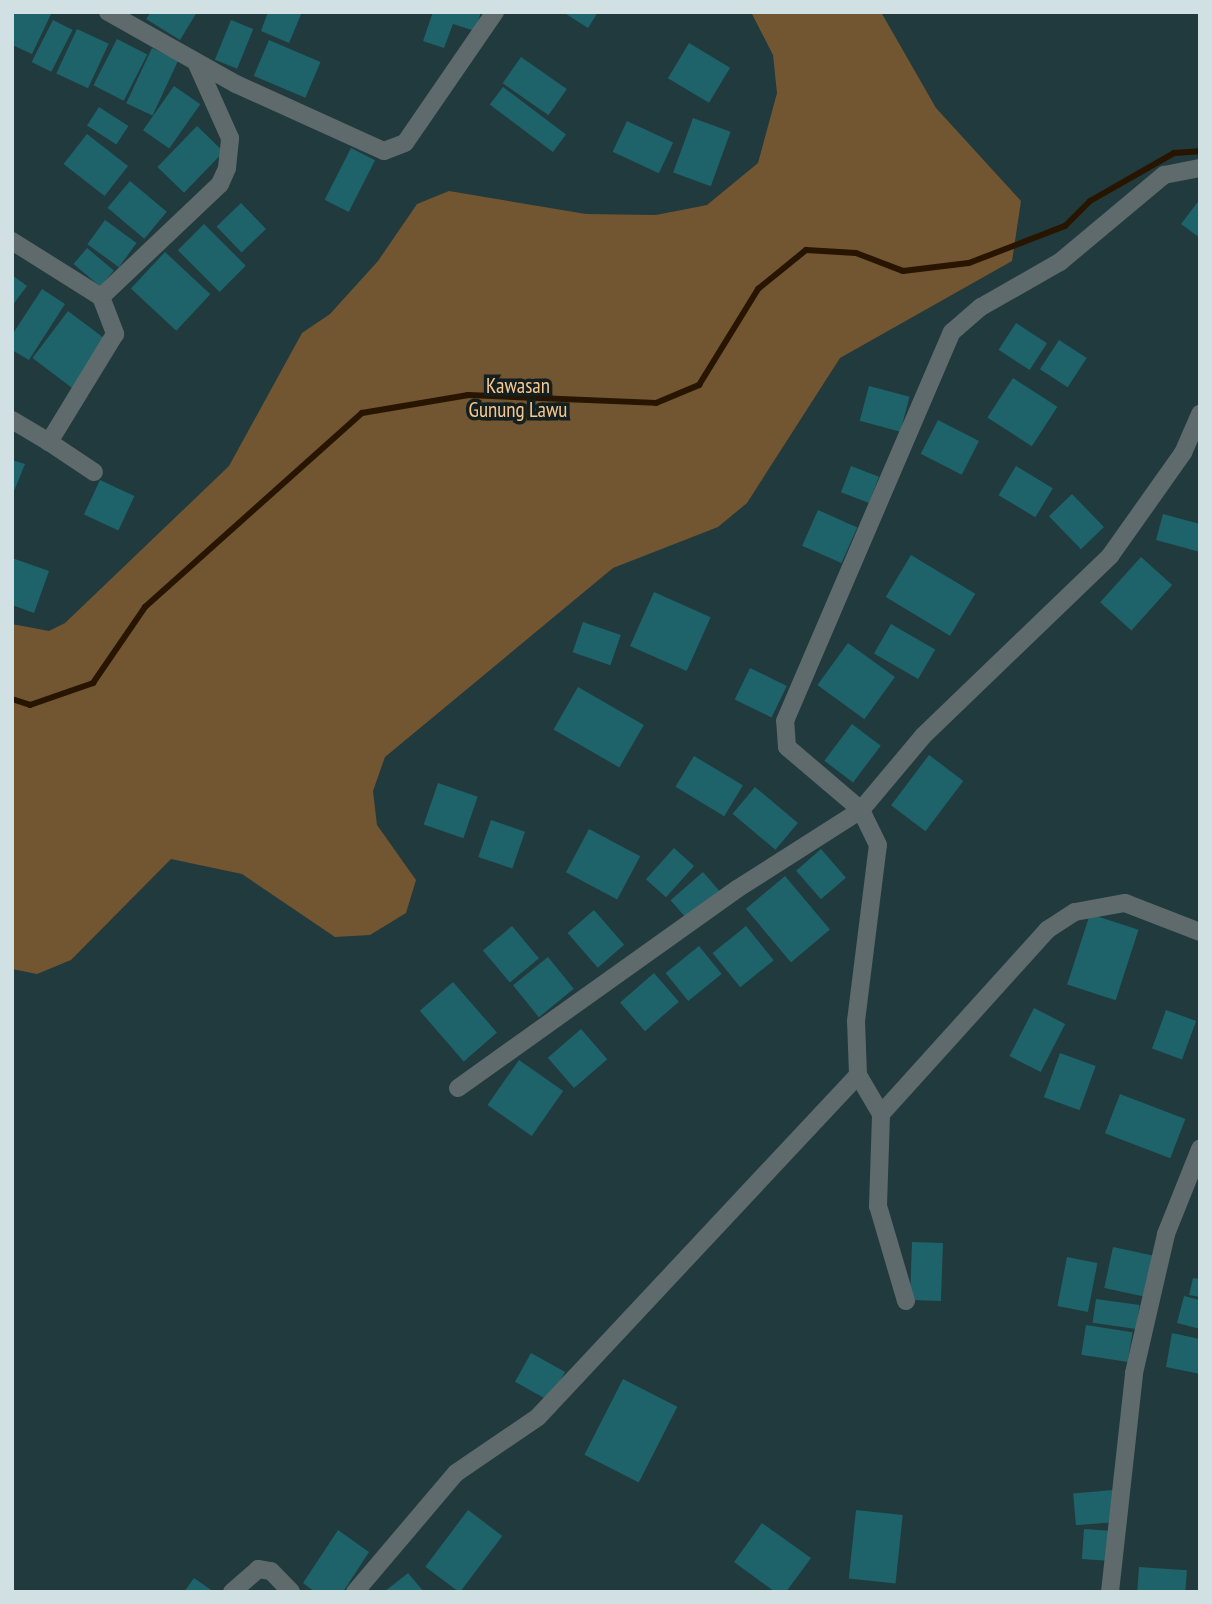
<!DOCTYPE html>
<html>
<head>
<meta charset="utf-8">
<style>
  body { margin:0 }
  #map { position:relative; width:1212px; height:1604px; overflow:hidden; background:#203a3d; font-family:"PT Sans Narrow",sans-serif }
  div>[style] { position:absolute }
  .green>* { inset:0; background:#725531 }
  .stream>* { height:6px; margin:-3px; padding:0 3px; transform-origin:3px; border-radius:3px; background:#281500 }
  .building>* { inset:0; background:#1e636a; transform-origin:0 0 }
  .minor>* { height:18px; margin:-9px; padding:0 9px; transform-origin:9px; border-radius:9px; background:#5e6a6b }
  span { translate:-50% -50%; white-space:nowrap; text-align:center; line-height:1.15; -webkit-text-stroke:7px #141f20; paint-order:stroke }
  .park-label { font-size:21px; color:#f8c78f }
  .frame { position:absolute; inset:0; border:14px solid #d1e0e2; pointer-events:none }
</style>
</head>
<body>
<div id="map">
  <div class="green">
    <div style="clip-path:polygon(751px 12px,881px 12px,936px 108px,1021px 201px,1012px 261px,840px 358px,747px 503px,718px 527px,613px 568px,385px 757px,373px 791px,377px 825px,416px 880px,406px 913px,370px 935px,335px 937px,242px 874px,171px 859px,71px 960px,37px 974px,12px 969px,12px 624px,49px 631px,65px 623px,229px 466px,302px 333px,330px 314px,378px 261px,417px 204px,449px 191px,586px 214px,656px 215px,707px 205px,758px 163px,777px 93px,773px 55px)"></div>
  </div>
  <div class="stream">
    <div style="left:12px;top:699px;width:19px;rotate:18deg"></div>
    <div style="left:30px;top:705px;width:67px;rotate:-19.2deg"></div>
    <div style="left:93px;top:683px;width:92px;rotate:-55.6deg"></div>
    <div style="left:145px;top:607px;width:291px;rotate:-41.8deg"></div>
    <div style="left:362px;top:413px;width:108px;rotate:-9.6deg"></div>
    <div style="left:468px;top:395px;width:188px;rotate:2.4deg"></div>
    <div style="left:656px;top:403px;width:47px;rotate:-22.7deg"></div>
    <div style="left:699px;top:385px;width:113px;rotate:-58.4deg"></div>
    <div style="left:758px;top:289px;width:62px;rotate:-39.1deg"></div>
    <div style="left:806px;top:250px;width:50px;rotate:3.4deg"></div>
    <div style="left:856px;top:253px;width:50px;rotate:21deg"></div>
    <div style="left:903px;top:271px;width:66px;rotate:-6.9deg"></div>
    <div style="left:969px;top:263px;width:103px;rotate:-21.1deg"></div>
    <div style="left:1065px;top:226px;width:35px;rotate:-45deg"></div>
    <div style="left:1090px;top:201px;width:97px;rotate:-29.7deg"></div>
    <div style="left:1174px;top:153px;width:26px;rotate:-4deg"></div>
  </div>
  <div class="building">
    <div style="clip-path:polygon(12px 12px,52px 12px,32px 54px,12px 45px)"></div>
    <div style="clip-path:polygon(151px 12px,197px 12px,180px 40px,146px 19px)"></div>
    <div style="clip-path:polygon(268px 12px,302px 12px,289px 43px,261px 31px)"></div>
    <div style="clip-path:polygon(433px 12px,481px 12px,475px 31px,453px 24px,444px 48px,423px 41px)"></div>
    <div style="clip-path:polygon(563px 12px,598px 12px,588px 28px)"></div>
    <div style="left:53px;top:20px;width:22px;height:47px;rotate:27deg"></div>
    <div style="left:231px;top:20px;width:24px;height:43px;rotate:22deg"></div>
    <div style="left:77px;top:29px;width:35px;height:49px;rotate:25deg"></div>
    <div style="left:117px;top:39px;width:34px;height:52px;rotate:27deg"></div>
    <div style="left:269px;top:40px;width:56px;height:39px;rotate:23deg"></div>
    <div style="left:689px;top:43px;width:48px;height:41px;rotate:31deg"></div>
    <div style="left:152px;top:48px;width:29px;height:61px;rotate:25deg"></div>
    <div style="left:521px;top:57px;width:56px;height:32px;rotate:35deg"></div>
    <div style="left:174px;top:86px;width:32px;height:54px;rotate:35deg"></div>
    <div style="left:503px;top:87px;width:79px;height:22px;rotate:37deg"></div>
    <div style="left:99px;top:107px;width:35px;height:22px;rotate:33deg"></div>
    <div style="left:693px;top:118px;width:40px;height:58px;rotate:20deg"></div>
    <div style="left:627px;top:121px;width:51px;height:34px;rotate:25deg"></div>
    <div style="left:197px;top:126px;width:37px;height:57px;rotate:44deg"></div>
    <div style="left:87px;top:134px;width:52px;height:38px;rotate:38deg"></div>
    <div style="left:351px;top:148px;width:27px;height:58px;rotate:27deg"></div>
    <div style="left:130px;top:181px;width:48px;height:35px;rotate:40deg"></div>
    <div style="clip-path:polygon(1200px 199px,1200px 238px,1181px 224px)"></div>
    <div style="left:241px;top:203px;width:36px;height:34px;rotate:46deg"></div>
    <div style="left:105px;top:220px;width:39px;height:30px;rotate:36deg"></div>
    <div style="left:204px;top:224px;width:59px;height:37px;rotate:45deg"></div>
    <div style="left:87px;top:248px;width:35px;height:21px;rotate:40deg"></div>
    <div style="left:165px;top:252px;width:62px;height:50px;rotate:43deg"></div>
    <div style="clip-path:polygon(12px 275px,27px 286px,12px 306px)"></div>
    <div style="clip-path:polygon(42px 289px,65px 304px,29px 360px,12px 350px,12px 335px)"></div>
    <div style="left:68px;top:311px;width:50px;height:59px;rotate:37deg"></div>
    <div style="left:1016px;top:323px;width:37px;height:32px;rotate:33deg"></div>
    <div style="left:1059px;top:340px;width:33px;height:35px;rotate:33deg"></div>
    <div style="left:1013px;top:378px;width:53px;height:47px;rotate:33deg"></div>
    <div style="left:869px;top:386px;width:42px;height:36px;rotate:15deg"></div>
    <div style="left:938px;top:420px;width:46px;height:38px;rotate:27deg"></div>
    <div style="clip-path:polygon(12px 460px,25px 464px,12px 496px)"></div>
    <div style="left:851px;top:466px;width:30px;height:28px;rotate:21deg"></div>
    <div style="left:1016px;top:466px;width:43px;height:34px;rotate:31deg"></div>
    <div style="left:100px;top:480px;width:38px;height:38px;rotate:25deg"></div>
    <div style="left:1072px;top:494px;width:46px;height:32px;rotate:46deg"></div>
    <div style="left:818px;top:510px;width:43px;height:39px;rotate:24deg"></div>
    <div style="clip-path:polygon(1163px 514px,1200px 524px,1200px 552px,1156px 540px)"></div>
    <div style="left:911px;top:555px;width:75px;height:49px;rotate:31deg"></div>
    <div style="left:1141px;top:557px;width:42px;height:61px;rotate:42deg"></div>
    <div style="clip-path:polygon(12px 558px,49px 571px,34px 613px,12px 605px)"></div>
    <div style="left:654px;top:592px;width:62px;height:59px;rotate:24deg"></div>
    <div style="left:583px;top:622px;width:40px;height:32px;rotate:19deg"></div>
    <div style="left:891px;top:624px;width:51px;height:34px;rotate:30deg"></div>
    <div style="left:848px;top:643px;width:58px;height:52px;rotate:36deg"></div>
    <div style="left:750px;top:668px;width:41px;height:35px;rotate:26deg"></div>
    <div style="left:578px;top:687px;width:76px;height:49px;rotate:30deg"></div>
    <div style="left:852px;top:724px;width:36px;height:46px;rotate:37deg"></div>
    <div style="left:929px;top:755px;width:43px;height:63px;rotate:37deg"></div>
    <div style="left:694px;top:756px;width:57px;height:36px;rotate:31deg"></div>
    <div style="left:438px;top:783px;width:42px;height:44px;rotate:19deg"></div>
    <div style="left:755px;top:787px;width:56px;height:35px;rotate:40deg"></div>
    <div style="left:491px;top:820px;width:36px;height:39px;rotate:19deg"></div>
    <div style="left:589px;top:829px;width:58px;height:49px;rotate:28deg"></div>
    <div style="left:674px;top:848px;width:27px;height:42px;rotate:42deg"></div>
    <div style="left:821px;top:849px;width:38px;height:33px;rotate:49deg"></div>
    <div style="left:703px;top:872px;width:29px;height:43px;rotate:49deg"></div>
    <div style="left:785px;top:876px;width:70px;height:51px;rotate:50deg"></div>
    <div style="left:594px;top:910px;width:46px;height:35px;rotate:49deg"></div>
    <div style="left:1090px;top:914px;width:51px;height:74px;rotate:18deg"></div>
    <div style="left:512px;top:926px;width:42px;height:38px;rotate:50deg"></div>
    <div style="left:746px;top:926px;width:44px;height:43px;rotate:51deg"></div>
    <div style="left:699px;top:946px;width:36px;height:43px;rotate:51deg"></div>
    <div style="left:548px;top:957px;width:41px;height:45px;rotate:51deg"></div>
    <div style="left:654px;top:973px;width:38px;height:45px;rotate:49deg"></div>
    <div style="left:453px;top:982px;width:67px;height:44px;rotate:49deg"></div>
    <div style="left:1034px;top:1008px;width:35px;height:54px;rotate:27deg"></div>
    <div style="left:1166px;top:1010px;width:32px;height:41px;rotate:20deg"></div>
    <div style="left:581px;top:1029px;width:40px;height:44px;rotate:49deg"></div>
    <div style="left:1060px;top:1053px;width:38px;height:47px;rotate:20deg"></div>
    <div style="left:519px;top:1060px;width:54px;height:55px;rotate:35deg"></div>
    <div style="left:1120px;top:1094px;width:70px;height:42px;rotate:21deg"></div>
    <div style="left:912px;top:1242px;width:31px;height:58px;rotate:2deg"></div>
    <div style="left:1113px;top:1247px;width:44px;height:42px;rotate:12deg"></div>
    <div style="left:1067px;top:1257px;width:31px;height:50px;rotate:11deg"></div>
    <div style="clip-path:polygon(1193px 1278px,1200px 1279px,1200px 1297px,1189px 1295px)"></div>
    <div style="clip-path:polygon(1184px 1296px,1200px 1300px,1200px 1329px,1177px 1323px)"></div>
    <div style="left:1096px;top:1299px;width:44px;height:24px;rotate:8deg"></div>
    <div style="left:1086px;top:1325px;width:47px;height:30px;rotate:9deg"></div>
    <div style="clip-path:polygon(1172px 1333px,1200px 1339px,1200px 1374px,1166px 1367px)"></div>
    <div style="left:531px;top:1353px;width:39px;height:33px;rotate:29deg"></div>
    <div style="left:623px;top:1379px;width:61px;height:85px;rotate:27deg"></div>
    <div style="left:1113px;top:1490px;width:32px;height:40px;rotate:85deg"></div>
    <div style="left:468px;top:1510px;width:43px;height:71px;rotate:37deg"></div>
    <div style="left:856px;top:1510px;width:47px;height:69px;rotate:6deg"></div>
    <div style="clip-path:polygon(762px 1523px,811px 1558px,786px 1592px,775px 1592px,734px 1562px)"></div>
    <div style="left:1084px;top:1529px;width:26px;height:30px;rotate:4deg"></div>
    <div style="clip-path:polygon(338px 1530px,369px 1552px,343px 1592px,315px 1592px,303px 1583px)"></div>
    <div style="left:1139px;top:1567px;width:48px;height:25px;rotate:4deg"></div>
    <div style="clip-path:polygon(408px 1573px,424px 1592px,384px 1592px)"></div>
    <div style="clip-path:polygon(194px 1578px,214px 1592px,184px 1592px)"></div>
  </div>
  <div class="minor">
    <div style="left:108px;top:12px;width:147px;rotate:29.4deg"></div>
    <div style="left:236px;top:84px;width:162px;rotate:24.4deg"></div>
    <div style="left:384px;top:151px;width:22px;rotate:-21deg"></div>
    <div style="left:405px;top:143px;width:159px;rotate:-55.5deg"></div>
    <div style="left:12px;top:241px;width:105px;rotate:32.2deg"></div>
    <div style="left:101px;top:297px;width:40px;rotate:69deg"></div>
    <div style="left:115px;top:334px;width:127px;rotate:121.4deg"></div>
    <div style="left:49px;top:442px;width:43px;rotate:-149.3deg"></div>
    <div style="left:101px;top:297px;width:164px;rotate:-43.5deg"></div>
    <div style="left:220px;top:184px;width:17px;rotate:-66deg"></div>
    <div style="left:227px;top:168px;width:30px;rotate:-84deg"></div>
    <div style="left:230px;top:138px;width:83px;rotate:-114.1deg"></div>
    <div style="left:49px;top:442px;width:54px;rotate:33.7deg"></div>
    <div style="left:458px;top:1088px;width:343px;rotate:-35.5deg"></div>
    <div style="left:737px;top:889px;width:147px;rotate:-32.5deg"></div>
    <div style="left:861px;top:810px;width:97px;rotate:-50deg"></div>
    <div style="left:923px;top:736px;width:260px;rotate:-43.9deg"></div>
    <div style="left:1110px;top:556px;width:126px;rotate:-54.7deg"></div>
    <div style="left:1183px;top:453px;width:43px;rotate:-66.4deg"></div>
    <div style="left:881px;top:1114px;width:248px;rotate:-47.9deg"></div>
    <div style="left:1047px;top:930px;width:33px;rotate:-33deg"></div>
    <div style="left:1075px;top:912px;width:51px;rotate:-10.2deg"></div>
    <div style="left:1125px;top:903px;width:80px;rotate:21.1deg"></div>
    <div style="left:906px;top:1301px;width:99px;rotate:-106.4deg"></div>
    <div style="left:878px;top:1206px;width:92px;rotate:-88.1deg"></div>
    <div style="left:881px;top:1114px;width:45px;rotate:-120.5deg"></div>
    <div style="left:858px;top:1075px;width:54px;rotate:-92.1deg"></div>
    <div style="left:856px;top:1021px;width:177px;rotate:-82.9deg"></div>
    <div style="left:878px;top:845px;width:39px;rotate:-116deg"></div>
    <div style="left:861px;top:810px;width:97px;rotate:-139.6deg"></div>
    <div style="left:787px;top:747px;width:26px;rotate:-94deg"></div>
    <div style="left:785px;top:721px;width:423px;rotate:-66.8deg"></div>
    <div style="left:952px;top:332px;width:38px;rotate:-41deg"></div>
    <div style="left:981px;top:307px;width:91px;rotate:-29.7deg"></div>
    <div style="left:1060px;top:262px;width:136px;rotate:-39.9deg"></div>
    <div style="left:1164px;top:175px;width:37px;rotate:-11deg"></div>
    <div style="left:232px;top:1592px;width:35px;rotate:-41deg"></div>
    <div style="left:258px;top:1569px;width:13px;rotate:9deg"></div>
    <div style="left:271px;top:1571px;width:29px;rotate:46deg"></div>
    <div style="left:355px;top:1592px;width:156px;rotate:-49.7deg"></div>
    <div style="left:456px;top:1473px;width:99px;rotate:-34.3deg"></div>
    <div style="left:538px;top:1417px;width:468px;rotate:-46.9deg"></div>
    <div style="left:1110px;top:1592px;width:220px;rotate:-83.7deg"></div>
    <div style="left:1134px;top:1373px;width:143px;rotate:-77deg"></div>
    <div style="left:1166px;top:1234px;width:92px;rotate:-68.2deg"></div>
  </div>
  <div class="park-label">
    <span style="left:518px;top:398px">Kawasan<br>Gunung Lawu</span>
  </div>
  <div class="frame"></div>
</div>
</body>
</html>
